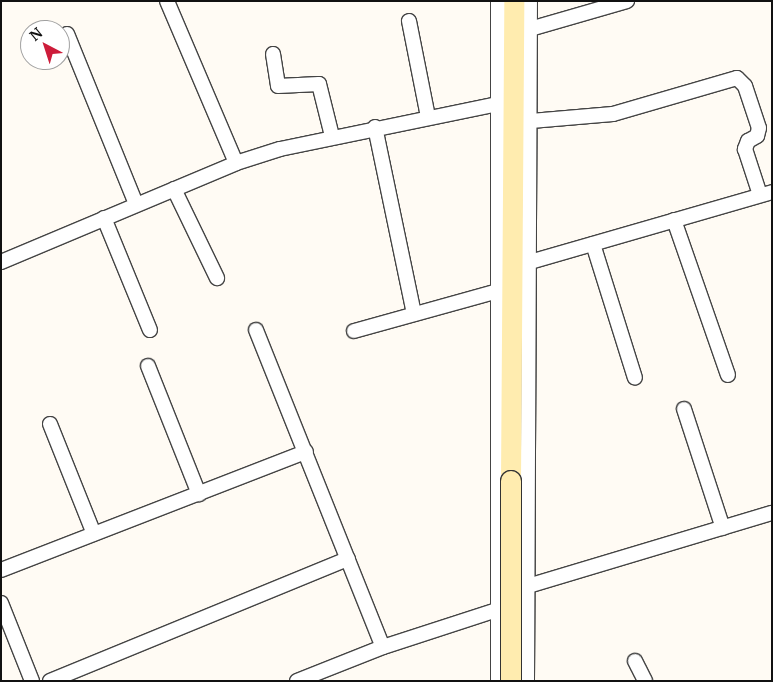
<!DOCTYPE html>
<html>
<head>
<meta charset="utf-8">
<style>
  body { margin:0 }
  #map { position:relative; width:773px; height:682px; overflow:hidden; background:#fffbf4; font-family:Merriweather,serif }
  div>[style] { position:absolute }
  .roads { filter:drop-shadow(1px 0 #444) drop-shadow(-1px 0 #444) drop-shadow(0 1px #444) drop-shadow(0 -1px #444) }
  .street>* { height:14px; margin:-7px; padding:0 7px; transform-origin:7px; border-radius:7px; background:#fff }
  .secondary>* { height:20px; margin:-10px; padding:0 10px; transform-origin:10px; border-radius:10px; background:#ffecaf }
  .bridges { filter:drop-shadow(1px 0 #333) drop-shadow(-1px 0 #333) drop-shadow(0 1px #333) drop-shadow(0 -1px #333) }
  .secondary-bridge>* { height:20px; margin:-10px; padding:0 10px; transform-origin:10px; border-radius:10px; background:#ffecaf }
  span { translate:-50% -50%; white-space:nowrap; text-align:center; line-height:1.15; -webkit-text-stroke:5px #fff; paint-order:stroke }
  .frame { position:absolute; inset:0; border:2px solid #111; pointer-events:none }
  .north { position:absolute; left:20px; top:20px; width:50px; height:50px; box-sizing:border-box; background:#fff; border:1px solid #a0a0a0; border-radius:50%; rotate:320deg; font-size:14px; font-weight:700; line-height:20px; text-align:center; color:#111 }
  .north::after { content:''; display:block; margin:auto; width:18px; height:22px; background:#cd1c3a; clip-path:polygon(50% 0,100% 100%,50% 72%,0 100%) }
</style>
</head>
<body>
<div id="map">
  <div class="roads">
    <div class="street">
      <div style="left:167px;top:1px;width:176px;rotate:66.9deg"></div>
      <div style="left:409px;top:21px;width:98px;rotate:78.8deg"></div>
      <div style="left:530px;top:29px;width:101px;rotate:-16.1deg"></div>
      <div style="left:67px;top:34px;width:183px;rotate:67.9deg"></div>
      <div style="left:273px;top:54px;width:32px;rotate:81deg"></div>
      <div style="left:278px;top:86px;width:41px;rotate:-2.8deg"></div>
      <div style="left:319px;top:84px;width:54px;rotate:76deg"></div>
      <div style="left:531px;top:121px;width:82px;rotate:-4.9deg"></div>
      <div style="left:613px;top:114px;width:129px;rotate:-16.2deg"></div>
      <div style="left:737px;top:78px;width:11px;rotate:45deg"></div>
      <div style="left:745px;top:86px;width:44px;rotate:71.6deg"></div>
      <div style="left:759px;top:128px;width:8px;rotate:104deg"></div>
      <div style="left:757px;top:136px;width:10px;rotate:151deg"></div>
      <div style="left:748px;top:141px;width:9px;rotate:111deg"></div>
      <div style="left:745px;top:149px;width:48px;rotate:71.9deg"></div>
      <div style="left:375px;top:127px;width:191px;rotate:78.2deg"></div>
      <div style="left:174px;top:189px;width:99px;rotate:64.2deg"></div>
      <div style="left:104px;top:218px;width:121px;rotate:67.7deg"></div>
      <div style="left:674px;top:220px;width:164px;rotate:70.8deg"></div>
      <div style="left:593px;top:244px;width:140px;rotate:72.6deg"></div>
      <div style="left:1px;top:262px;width:255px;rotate:-22.8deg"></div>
      <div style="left:236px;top:163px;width:46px;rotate:-17.7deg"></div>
      <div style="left:280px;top:149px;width:223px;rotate:-11.7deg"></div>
      <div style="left:530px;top:262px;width:252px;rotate:-16.1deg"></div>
      <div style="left:256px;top:330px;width:341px;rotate:68.2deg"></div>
      <div style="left:354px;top:331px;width:149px;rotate:-15.5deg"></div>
      <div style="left:148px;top:366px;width:138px;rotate:68.3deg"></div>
      <div style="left:684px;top:409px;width:125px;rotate:71.9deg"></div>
      <div style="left:50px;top:424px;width:118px;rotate:68.2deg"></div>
      <div style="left:1px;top:570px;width:327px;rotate:-21.2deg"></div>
      <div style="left:518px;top:586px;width:10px"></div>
      <div style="left:528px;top:586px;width:255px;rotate:-16.7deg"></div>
      <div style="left:1px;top:603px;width:84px;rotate:68.3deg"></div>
      <div style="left:635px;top:661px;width:22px;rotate:63deg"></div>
      <div style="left:50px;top:681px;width:322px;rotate:-22.3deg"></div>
      <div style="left:297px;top:681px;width:92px;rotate:-21.6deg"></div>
      <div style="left:383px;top:647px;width:120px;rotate:-18deg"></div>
      <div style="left:498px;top:681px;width:680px;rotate:-90deg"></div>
      <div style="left:527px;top:681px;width:680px;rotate:-89.75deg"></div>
    </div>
    <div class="secondary">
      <div style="left:511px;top:481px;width:480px;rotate:-89.6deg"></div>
    </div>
  </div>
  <div class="bridges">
    <div class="secondary-bridge">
      <div style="left:511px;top:481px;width:200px;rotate:90deg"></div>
    </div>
  </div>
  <div class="frame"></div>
  <div class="north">N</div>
</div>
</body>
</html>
